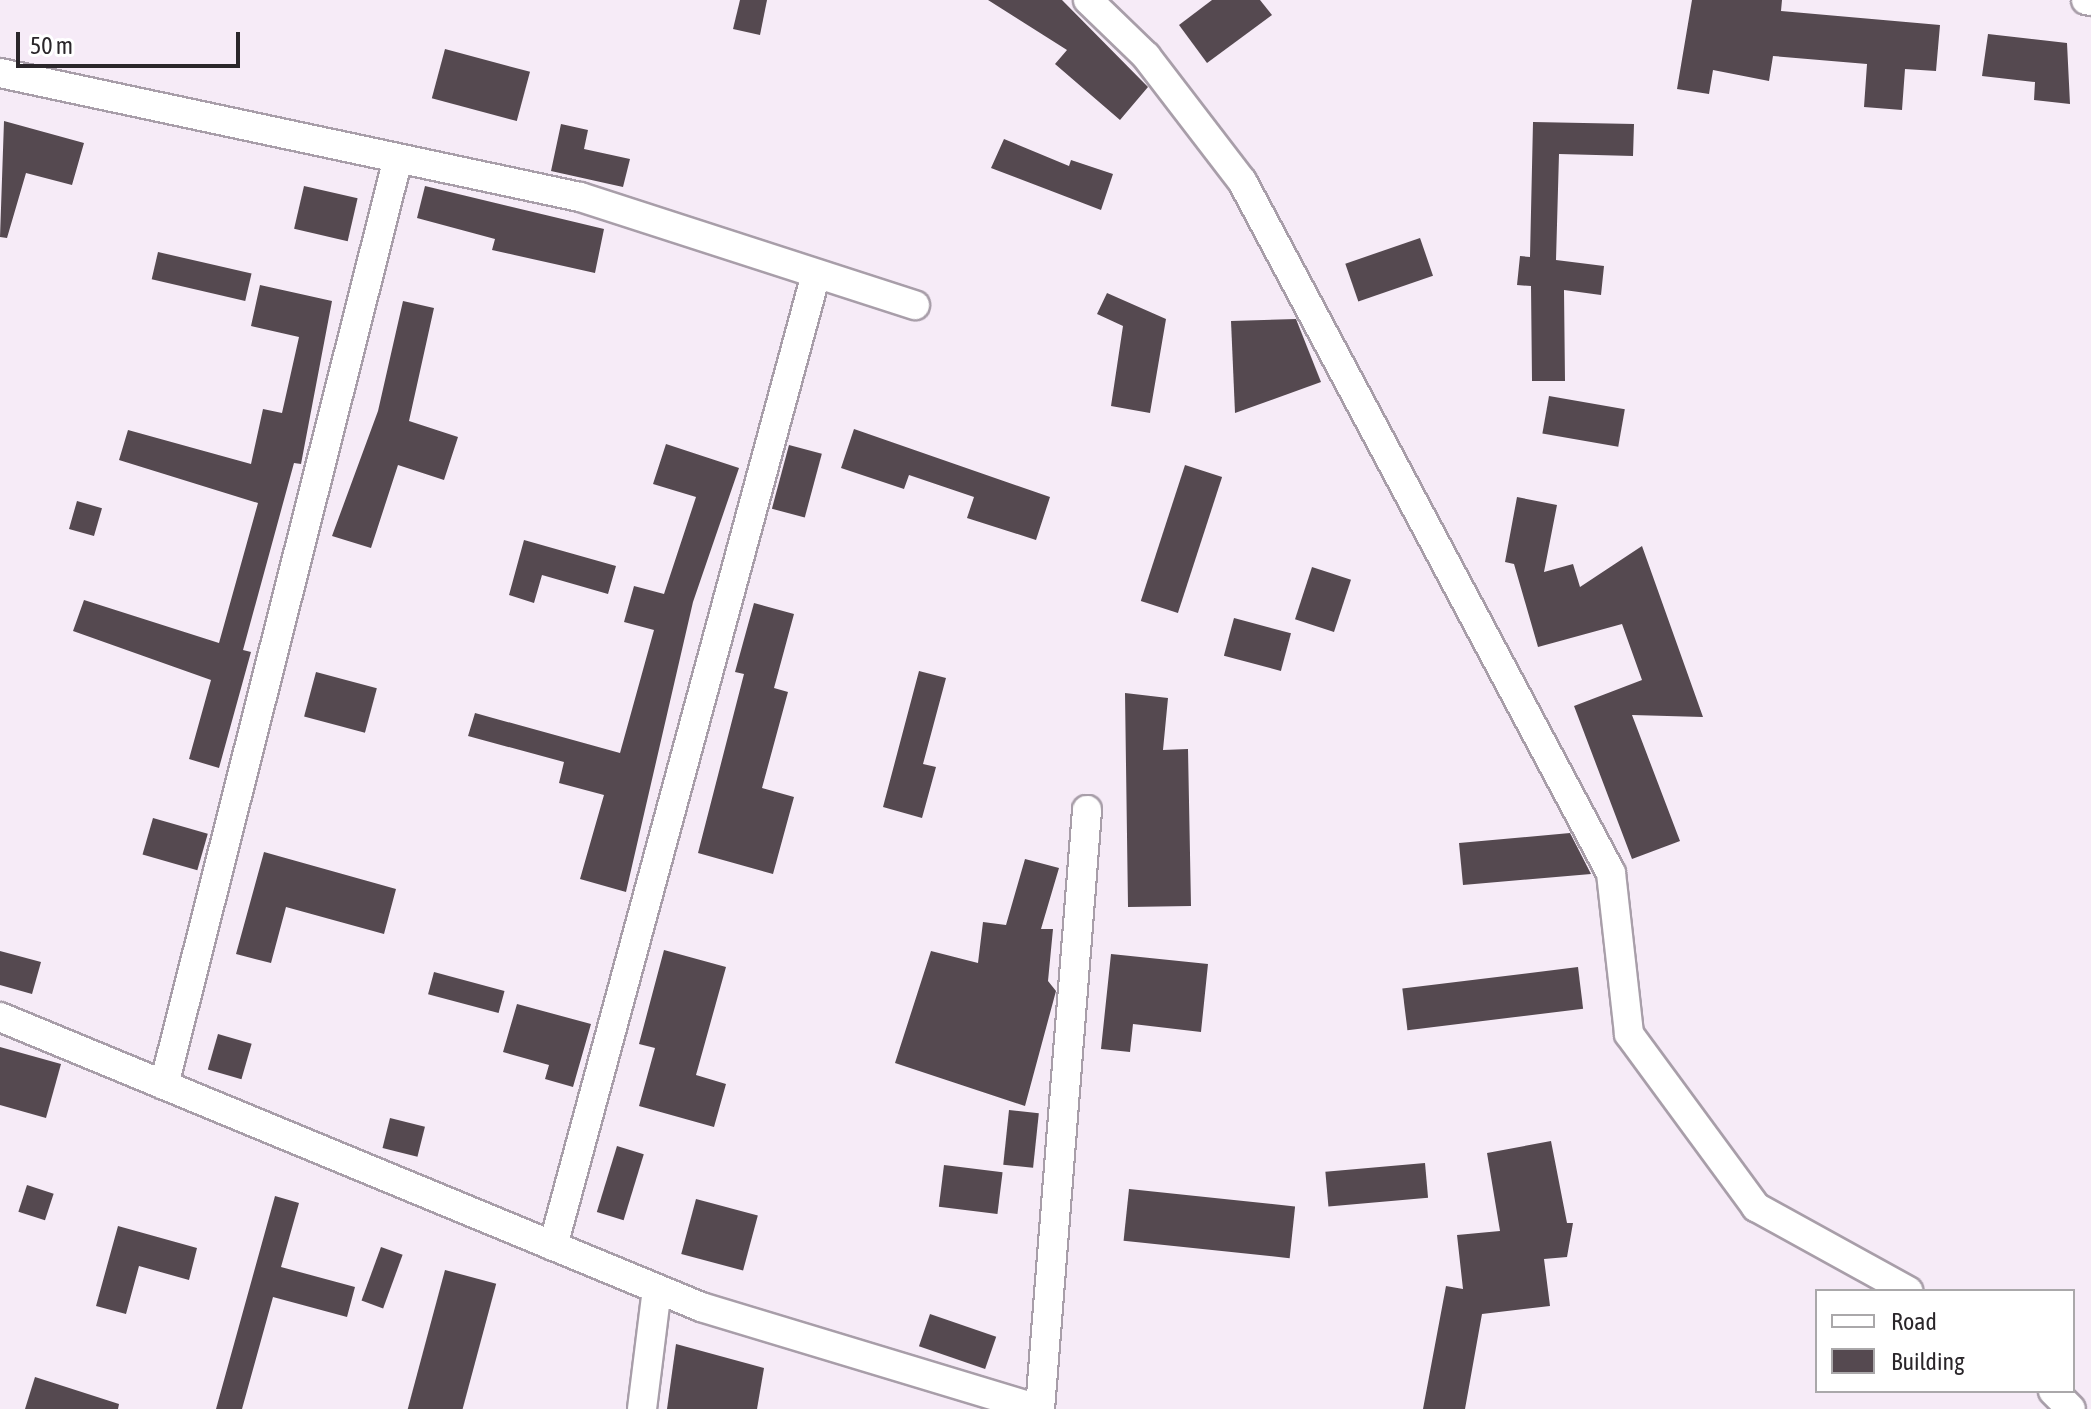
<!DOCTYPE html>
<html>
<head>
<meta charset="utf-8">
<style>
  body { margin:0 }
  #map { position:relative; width:2091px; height:1409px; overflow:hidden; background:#f6ebf7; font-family:"Asap Condensed",sans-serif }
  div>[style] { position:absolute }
  .building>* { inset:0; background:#554950; transform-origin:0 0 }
  .roads { filter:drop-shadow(2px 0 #a89ea9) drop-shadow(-2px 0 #a89ea9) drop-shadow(0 2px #a89ea9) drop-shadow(0 -2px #a89ea9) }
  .street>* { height:28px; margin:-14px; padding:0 14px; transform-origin:14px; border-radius:14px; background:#fff }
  span { translate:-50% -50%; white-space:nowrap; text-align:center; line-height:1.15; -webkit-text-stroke:8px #fff; paint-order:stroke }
  .legend { position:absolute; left:1815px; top:1289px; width:260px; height:104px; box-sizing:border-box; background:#fff; border:2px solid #aaa8aa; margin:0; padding:10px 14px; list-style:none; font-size:24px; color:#2a262a }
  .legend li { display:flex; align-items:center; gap:16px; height:40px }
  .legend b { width:40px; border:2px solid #aaa8aa }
  .scale { position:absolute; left:16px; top:32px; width:224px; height:36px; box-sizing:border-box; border:4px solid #2a262a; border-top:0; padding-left:10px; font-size:24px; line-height:28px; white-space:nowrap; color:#2a262a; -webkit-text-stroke:6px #fff; paint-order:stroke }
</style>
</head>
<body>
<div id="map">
  <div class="building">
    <div style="clip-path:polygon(740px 0,767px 0,760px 35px,733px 29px)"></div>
    <div style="clip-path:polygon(988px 0,1062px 0,1148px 87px,1120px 120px,1055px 64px,1067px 50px)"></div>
    <div style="clip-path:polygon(1212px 0,1260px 0,1272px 15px,1207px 63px,1179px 25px)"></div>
    <div style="clip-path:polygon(1692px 0,1782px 0,1781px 11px,1940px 25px,1936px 71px,1905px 69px,1902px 110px,1864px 107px,1867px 64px,1773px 56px,1769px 81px,1713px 70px,1709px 94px,1677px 89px)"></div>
    <div style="clip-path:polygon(1988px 34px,2067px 43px,2070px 104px,2034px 100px,2035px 82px,1982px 76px)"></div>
    <div style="left:445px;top:49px;width:88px;height:51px;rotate:15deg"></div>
    <div style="clip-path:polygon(4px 121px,84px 143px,72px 185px,26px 173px,7px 238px,0 237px)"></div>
    <div style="clip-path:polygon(1533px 122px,1634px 124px,1633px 156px,1559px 154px,1556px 260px,1604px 266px,1601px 295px,1564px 290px,1565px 381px,1532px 381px,1531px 286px,1517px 285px,1520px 256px,1530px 257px)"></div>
    <div style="clip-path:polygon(561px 124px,588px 130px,584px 149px,630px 159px,623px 187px,551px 171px)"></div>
    <div style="clip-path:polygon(1004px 139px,1069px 166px,1071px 160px,1113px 174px,1101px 210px,991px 168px)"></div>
    <div style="left:304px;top:186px;width:55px;height:44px;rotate:13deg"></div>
    <div style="clip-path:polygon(425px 186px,604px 229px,595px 273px,492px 250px,495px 239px,417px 218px)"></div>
    <div style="left:1420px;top:238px;width:40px;height:79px;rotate:71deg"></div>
    <div style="left:158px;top:252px;width:96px;height:28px;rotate:13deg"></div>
    <div style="clip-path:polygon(260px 285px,332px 301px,301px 464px,294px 463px,243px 650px,251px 652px,219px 768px,189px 759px,211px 680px,73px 631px,84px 600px,219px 643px,258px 503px,119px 460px,128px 430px,251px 464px,263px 409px,282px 413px,299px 337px,251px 326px)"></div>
    <div style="clip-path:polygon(1107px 293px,1166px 319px,1150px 413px,1111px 406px,1123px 326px,1097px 314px)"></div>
    <div style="clip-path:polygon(403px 301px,434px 308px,409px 421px,458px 437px,444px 480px,398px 465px,371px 548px,332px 536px,378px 411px)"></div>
    <div style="clip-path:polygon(1296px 319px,1321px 382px,1235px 413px,1231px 321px)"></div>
    <div style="left:1549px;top:396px;width:77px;height:38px;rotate:10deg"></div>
    <div style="clip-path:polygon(854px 429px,1050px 497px,1036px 540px,967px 518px,974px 497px,909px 475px,904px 489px,841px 468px)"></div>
    <div style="clip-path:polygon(666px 444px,739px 468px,693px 602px,626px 892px,580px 879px,604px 795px,559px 783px,564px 762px,468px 736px,475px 713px,620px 753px,654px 630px,624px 622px,634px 586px,664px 594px,696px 497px,653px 484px)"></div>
    <div style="left:789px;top:445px;width:34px;height:66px;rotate:15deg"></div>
    <div style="left:1185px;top:465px;width:39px;height:143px;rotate:18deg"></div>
    <div style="clip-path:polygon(1517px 497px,1557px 505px,1544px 572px,1573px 564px,1580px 587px,1642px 546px,1703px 717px,1632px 715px,1680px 841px,1632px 859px,1574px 706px,1642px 680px,1622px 624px,1538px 647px,1514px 564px,1505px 562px)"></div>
    <div style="left:77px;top:501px;width:26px;height:29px;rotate:16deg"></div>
    <div style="clip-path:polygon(524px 540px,616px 566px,608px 594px,542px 575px,534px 603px,509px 595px)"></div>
    <div style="left:1312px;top:567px;width:41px;height:55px;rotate:18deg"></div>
    <div style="clip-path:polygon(754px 603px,794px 614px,774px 688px,788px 692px,762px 788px,794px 797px,773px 874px,698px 853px,744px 674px,735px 672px)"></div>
    <div style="left:1234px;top:618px;width:59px;height:39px;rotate:15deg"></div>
    <div style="clip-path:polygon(919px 671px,946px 678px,923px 764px,936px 767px,922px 818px,883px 807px)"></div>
    <div style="left:316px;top:672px;width:63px;height:46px;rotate:15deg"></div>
    <div style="clip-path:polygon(1125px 693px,1168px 698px,1163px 750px,1188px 749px,1191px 906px,1128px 907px)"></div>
    <div style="left:153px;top:818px;width:57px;height:38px;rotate:16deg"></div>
    <div style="clip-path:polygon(1570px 833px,1591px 874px,1463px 885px,1459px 843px)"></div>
    <div style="clip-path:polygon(264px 852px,396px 889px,384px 934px,286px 907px,271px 963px,236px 954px)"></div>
    <div style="clip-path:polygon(1025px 859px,1059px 868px,1041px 929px,1053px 929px,1048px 981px,1056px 991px,1025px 1106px,895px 1063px,931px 951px,978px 963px,983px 922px,1006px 925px)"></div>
    <div style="clip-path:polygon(664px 950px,726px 967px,696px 1075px,726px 1084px,714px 1127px,639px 1106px,655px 1048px,639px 1044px)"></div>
    <div style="clip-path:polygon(0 951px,41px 962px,32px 994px,0 985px)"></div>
    <div style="clip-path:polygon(1111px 954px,1208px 964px,1201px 1032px,1133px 1024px,1130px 1052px,1101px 1049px)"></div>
    <div style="left:1578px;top:967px;width:42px;height:177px;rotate:83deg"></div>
    <div style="left:434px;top:972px;width:73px;height:23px;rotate:15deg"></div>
    <div style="clip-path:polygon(517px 1004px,591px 1024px,573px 1087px,545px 1079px,549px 1065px,503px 1052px)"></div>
    <div style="left:218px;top:1034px;width:35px;height:37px;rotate:16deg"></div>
    <div style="clip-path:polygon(0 1047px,61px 1064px,46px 1118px,0 1105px)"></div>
    <div style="left:1009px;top:1110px;width:30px;height:55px;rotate:6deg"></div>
    <div style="left:390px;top:1118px;width:36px;height:31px;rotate:14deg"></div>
    <div style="clip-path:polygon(1551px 1141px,1567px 1223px,1573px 1223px,1567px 1257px,1544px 1259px,1550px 1306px,1482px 1314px,1465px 1409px,1423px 1409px,1446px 1286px,1463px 1289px,1457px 1235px,1500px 1231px,1487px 1153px)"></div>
    <div style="left:617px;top:1146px;width:28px;height:69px;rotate:17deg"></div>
    <div style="left:1425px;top:1163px;width:35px;height:100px;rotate:85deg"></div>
    <div style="left:944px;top:1165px;width:59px;height:42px;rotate:7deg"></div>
    <div style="left:27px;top:1185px;width:28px;height:28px;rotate:18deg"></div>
    <div style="left:1129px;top:1189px;width:167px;height:52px;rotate:6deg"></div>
    <div style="clip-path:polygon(275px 1196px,299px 1203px,281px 1267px,355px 1287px,347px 1317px,273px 1297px,242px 1409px,216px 1409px)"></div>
    <div style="left:696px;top:1199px;width:64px;height:57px;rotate:15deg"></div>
    <div style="clip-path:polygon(118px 1226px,197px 1248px,189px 1280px,139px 1266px,126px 1314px,96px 1306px)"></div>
    <div style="left:381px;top:1247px;width:23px;height:57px;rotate:20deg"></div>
    <div style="left:445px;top:1270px;width:53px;height:144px;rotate:15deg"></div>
    <div style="left:930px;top:1314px;width:70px;height:34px;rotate:19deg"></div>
    <div style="clip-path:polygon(676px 1344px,764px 1368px,757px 1409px,667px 1409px)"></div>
    <div style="clip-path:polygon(35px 1377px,119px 1404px,118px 1409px,25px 1409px)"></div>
  </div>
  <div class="roads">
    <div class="street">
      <div style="left:1088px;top:0;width:81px;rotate:44deg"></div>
      <div style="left:1146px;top:56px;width:158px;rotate:52.5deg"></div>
      <div style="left:1242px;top:181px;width:784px;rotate:61.93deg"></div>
      <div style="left:1611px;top:873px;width:162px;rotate:83.6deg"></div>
      <div style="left:1629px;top:1034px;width:215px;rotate:53.7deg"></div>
      <div style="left:1756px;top:1207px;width:174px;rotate:28.9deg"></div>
      <div style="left:2086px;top:0;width:5px;rotate:11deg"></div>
      <div style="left:0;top:73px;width:593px;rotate:12.07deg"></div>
      <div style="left:580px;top:197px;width:352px;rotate:17.9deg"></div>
      <div style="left:0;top:1017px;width:759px;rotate:22.47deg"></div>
      <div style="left:701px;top:1307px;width:353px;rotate:16.8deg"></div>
      <div style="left:164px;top:1085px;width:956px;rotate:-75.83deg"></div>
      <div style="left:553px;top:1246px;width:1007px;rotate:-74.86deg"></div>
      <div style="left:2053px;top:1391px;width:25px;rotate:45deg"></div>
      <div style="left:642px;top:1409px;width:121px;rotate:-82.9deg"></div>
      <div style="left:1040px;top:1409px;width:601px;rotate:-85.51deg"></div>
    </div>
  </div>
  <ul class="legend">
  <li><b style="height:10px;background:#fff"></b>Road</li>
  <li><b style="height:22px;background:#554950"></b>Building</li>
  </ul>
  <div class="scale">50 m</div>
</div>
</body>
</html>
